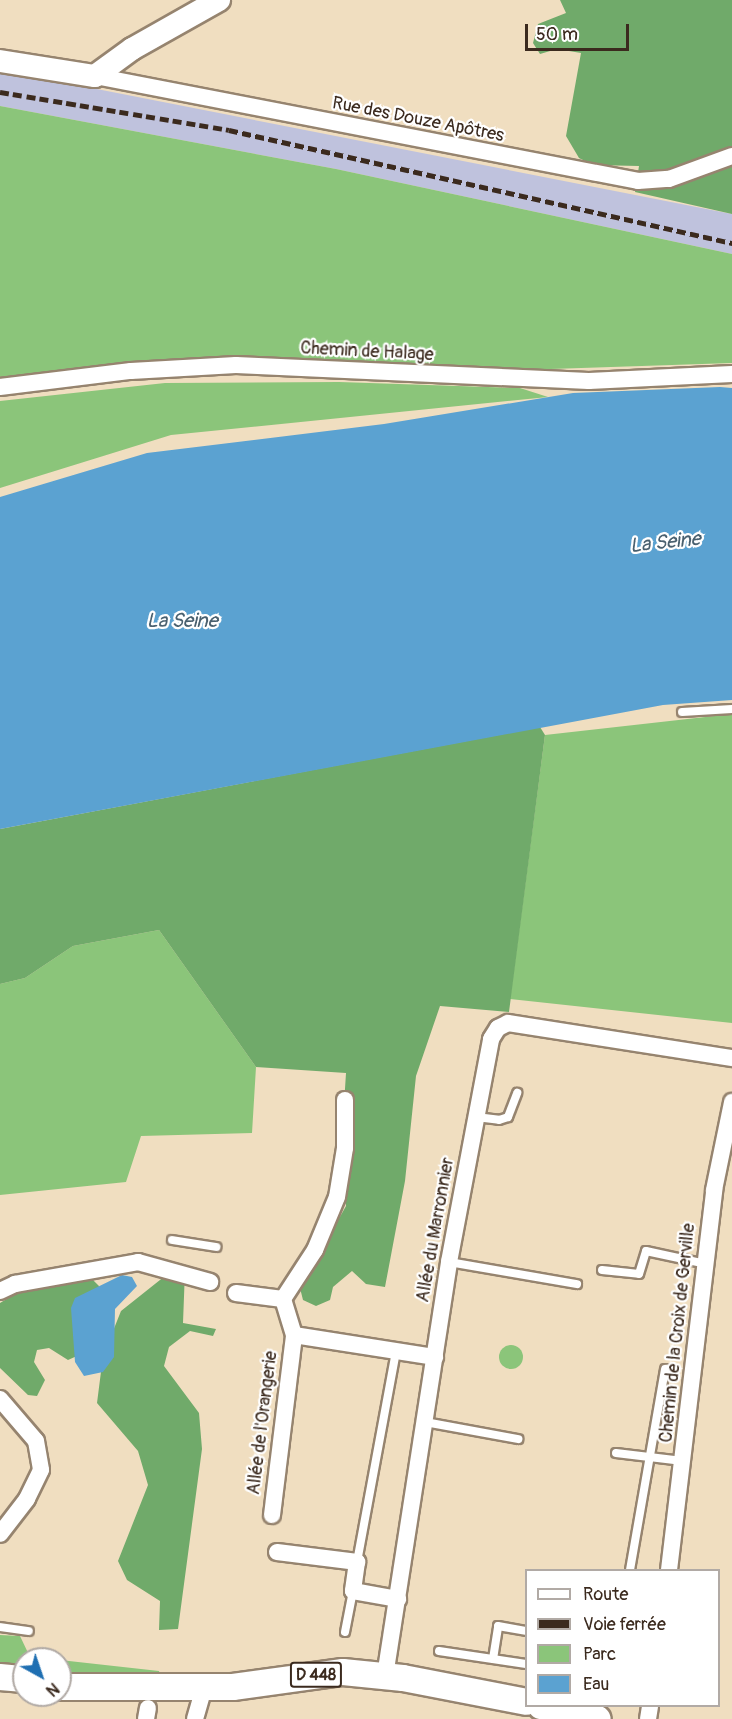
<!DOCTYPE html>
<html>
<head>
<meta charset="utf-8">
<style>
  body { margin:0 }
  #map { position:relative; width:732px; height:1719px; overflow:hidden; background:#f0dec0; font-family:Pangolin,sans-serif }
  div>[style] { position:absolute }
  .industrial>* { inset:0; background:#bfc2dd }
  .green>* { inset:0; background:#8bc57a }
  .round { border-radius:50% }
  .forest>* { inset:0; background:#70aa6a }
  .water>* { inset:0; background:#5ba2d1 }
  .roads { filter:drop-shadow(2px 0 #96846f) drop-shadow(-2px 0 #96846f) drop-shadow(0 2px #96846f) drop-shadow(0 -2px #96846f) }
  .lane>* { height:8px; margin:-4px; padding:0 4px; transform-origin:4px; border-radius:4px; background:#fff }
  .street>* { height:16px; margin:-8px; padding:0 8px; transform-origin:8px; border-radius:8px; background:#fff }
  .secondary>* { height:22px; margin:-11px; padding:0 11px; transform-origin:11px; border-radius:11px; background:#fff }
  .primary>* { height:26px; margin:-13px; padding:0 13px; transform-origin:13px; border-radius:13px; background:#fff }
  .rail>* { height:4.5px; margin-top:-2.25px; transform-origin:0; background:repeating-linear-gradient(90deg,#3b2a1e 0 9px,transparent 0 13.5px) }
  span { translate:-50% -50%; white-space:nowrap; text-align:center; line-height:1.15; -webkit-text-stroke:4.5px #fff; paint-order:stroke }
  .shield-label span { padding:2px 4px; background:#fff; border:2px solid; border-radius:4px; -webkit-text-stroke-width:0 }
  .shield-label { font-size:16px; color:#3b2a1e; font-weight:700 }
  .street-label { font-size:18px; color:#3b2a1e }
  .water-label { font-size:20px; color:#49606f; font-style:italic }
  .legend { position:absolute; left:525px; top:1569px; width:195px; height:138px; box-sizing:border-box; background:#fff; border:2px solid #b1aaa5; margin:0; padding:8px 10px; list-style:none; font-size:18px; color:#3b2a1e }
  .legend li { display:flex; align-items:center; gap:12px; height:30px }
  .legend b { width:30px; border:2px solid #b1aaa5 }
  .north { position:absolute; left:12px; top:1647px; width:60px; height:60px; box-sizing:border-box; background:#fff; border:2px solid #b1aaa5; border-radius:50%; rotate:140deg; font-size:16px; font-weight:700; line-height:24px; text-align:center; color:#3b2a1e }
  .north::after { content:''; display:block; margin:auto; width:21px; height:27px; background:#1f6fb2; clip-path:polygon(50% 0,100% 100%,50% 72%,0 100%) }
  .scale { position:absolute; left:525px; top:24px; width:104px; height:27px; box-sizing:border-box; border:3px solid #3b2a1e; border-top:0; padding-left:8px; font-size:18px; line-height:21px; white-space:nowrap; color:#3b2a1e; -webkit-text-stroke:4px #fff; paint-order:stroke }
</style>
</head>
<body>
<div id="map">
  <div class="industrial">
    <div style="clip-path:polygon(0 70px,732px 214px,732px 254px,336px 169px,0 106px)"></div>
  </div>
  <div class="green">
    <div style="clip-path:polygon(0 106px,336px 169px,732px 254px,732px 363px,521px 370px,159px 362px,0 378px)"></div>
    <div style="clip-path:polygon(339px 382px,520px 388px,548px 397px,171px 435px,0 488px,0 401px,165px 383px)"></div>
    <div style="clip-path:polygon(732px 714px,732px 1023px,510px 999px,545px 735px)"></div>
    <div style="clip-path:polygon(159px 930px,256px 1067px,252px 1133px,141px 1136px,126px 1182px,0 1195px,0 984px,25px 978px,73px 946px)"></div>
    <div class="round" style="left:499px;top:1345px;width:24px;height:24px"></div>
    <div style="clip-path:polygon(0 1635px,20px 1636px,30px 1657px,49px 1659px,24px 1659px,24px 1673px,0 1670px)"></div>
    <div style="clip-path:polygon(60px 1660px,159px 1671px,161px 1679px,60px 1677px)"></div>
  </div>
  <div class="forest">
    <div style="clip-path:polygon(560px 0,732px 0,732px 214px,635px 192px,639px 166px,593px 165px,579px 158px,566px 136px,581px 53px,557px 49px,540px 54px,533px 43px,538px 24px,566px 13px)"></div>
    <div style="clip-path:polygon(540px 727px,545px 735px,509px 1012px,440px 1006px,416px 1076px,405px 1181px,385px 1287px,366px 1284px,352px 1271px,333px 1287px,330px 1300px,316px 1306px,303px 1300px,300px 1288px,346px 1206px,341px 1151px,346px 1073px,256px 1067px,159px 930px,73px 946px,25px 978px,0 984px,0 829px)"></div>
    <div style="clip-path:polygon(185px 1270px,183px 1323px,216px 1329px,213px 1336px,190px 1331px,169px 1347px,164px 1366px,199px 1413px,202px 1449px,178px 1629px,159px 1630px,160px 1601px,127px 1580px,118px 1561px,148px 1485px,138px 1451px,97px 1403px,103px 1356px,121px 1311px,165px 1276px)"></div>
    <div style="clip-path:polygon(89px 1276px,99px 1286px,88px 1351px,68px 1360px,49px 1348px,37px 1350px,34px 1362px,45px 1380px,37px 1396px,28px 1395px,0 1368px,0 1303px,20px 1291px)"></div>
  </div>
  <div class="water">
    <div style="clip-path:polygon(720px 387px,732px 388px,732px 700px,663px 705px,0 829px,0 497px,147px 453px,384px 424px,573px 393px)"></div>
    <div style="clip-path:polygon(122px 1275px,132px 1277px,137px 1286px,115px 1309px,114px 1357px,103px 1372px,84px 1376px,75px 1362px,71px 1308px,75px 1298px)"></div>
  </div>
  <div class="roads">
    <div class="lane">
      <div style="left:682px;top:712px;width:50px;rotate:-3.4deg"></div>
      <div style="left:476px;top:1117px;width:23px;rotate:7deg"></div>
      <div style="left:499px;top:1120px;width:9px;rotate:-18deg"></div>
      <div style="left:508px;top:1117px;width:26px;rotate:-69deg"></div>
      <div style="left:172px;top:1240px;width:45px;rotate:9deg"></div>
      <div style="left:449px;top:1262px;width:130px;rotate:9.8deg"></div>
      <div style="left:602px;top:1270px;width:37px;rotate:6deg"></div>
      <div style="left:639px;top:1274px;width:24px;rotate:-73deg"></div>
      <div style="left:646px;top:1251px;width:61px;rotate:12.2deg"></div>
      <div style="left:425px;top:1422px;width:95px;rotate:10.4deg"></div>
      <div style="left:616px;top:1453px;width:67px;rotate:6.8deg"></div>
      <div style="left:357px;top:1562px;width:215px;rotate:-79.5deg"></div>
      <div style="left:630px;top:1570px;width:204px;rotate:-80.1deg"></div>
      <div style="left:0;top:1627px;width:29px;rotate:8deg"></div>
      <div style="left:345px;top:1632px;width:42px;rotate:-79deg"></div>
      <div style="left:439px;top:1651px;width:88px;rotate:8.5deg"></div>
      <div style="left:493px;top:1659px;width:33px;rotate:-81deg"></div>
      <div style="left:498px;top:1626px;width:28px;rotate:10deg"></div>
    </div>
    <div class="street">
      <div style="left:95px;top:76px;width:553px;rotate:10.94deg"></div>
      <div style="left:638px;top:181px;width:31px;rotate:-4deg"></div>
      <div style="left:669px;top:179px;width:67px;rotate:-20.1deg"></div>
      <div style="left:0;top:387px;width:132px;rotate:-7deg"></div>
      <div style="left:131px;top:371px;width:105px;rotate:-3.3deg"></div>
      <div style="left:236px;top:365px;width:353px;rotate:2.6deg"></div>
      <div style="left:589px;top:381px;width:143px;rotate:-2.8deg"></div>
      <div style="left:0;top:1291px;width:17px;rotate:-25deg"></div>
      <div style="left:15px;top:1284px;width:125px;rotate:-10.1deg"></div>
      <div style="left:138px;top:1262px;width:75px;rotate:15.5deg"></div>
      <div style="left:236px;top:1293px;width:47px;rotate:7.3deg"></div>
      <div style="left:283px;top:1299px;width:38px;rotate:73deg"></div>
      <div style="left:294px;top:1335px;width:143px;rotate:8.9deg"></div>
      <div style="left:283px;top:1299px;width:59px;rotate:-56.9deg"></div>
      <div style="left:315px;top:1250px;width:57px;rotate:-67.5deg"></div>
      <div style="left:337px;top:1197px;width:50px;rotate:-80.7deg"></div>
      <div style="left:345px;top:1148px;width:48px;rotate:-90deg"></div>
      <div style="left:0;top:1399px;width:55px;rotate:49.4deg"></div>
      <div style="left:36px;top:1441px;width:29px;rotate:80deg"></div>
      <div style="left:41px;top:1470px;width:32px;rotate:116deg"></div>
      <div style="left:27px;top:1499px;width:44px;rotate:127.6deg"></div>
      <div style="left:272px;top:1515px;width:181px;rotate:-83deg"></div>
      <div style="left:277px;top:1552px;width:81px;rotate:7.1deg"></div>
      <div style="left:357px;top:1562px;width:29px;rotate:98deg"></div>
      <div style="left:353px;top:1591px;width:46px;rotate:10.1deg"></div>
      <div style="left:669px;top:1570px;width:383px;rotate:-83.2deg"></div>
      <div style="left:714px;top:1190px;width:90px;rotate:-78.4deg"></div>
      <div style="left:385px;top:1676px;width:419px;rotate:-81.2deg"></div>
      <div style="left:449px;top:1262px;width:227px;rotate:-79.3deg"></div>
      <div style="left:491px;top:1039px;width:13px;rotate:-58deg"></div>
      <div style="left:498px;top:1028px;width:11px;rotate:-27deg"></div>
      <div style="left:508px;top:1023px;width:227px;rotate:8.9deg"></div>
      <div style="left:146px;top:1719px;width:11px;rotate:-80deg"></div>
      <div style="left:195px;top:1719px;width:33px;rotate:-74deg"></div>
      <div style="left:648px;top:1719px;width:13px;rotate:-81deg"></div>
    </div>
    <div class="secondary">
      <div style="left:0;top:61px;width:96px;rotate:9deg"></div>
      <div style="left:95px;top:76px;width:46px;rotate:-36.1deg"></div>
      <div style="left:132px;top:49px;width:100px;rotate:-29.4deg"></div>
    </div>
    <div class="primary">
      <div style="left:0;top:1677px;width:24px;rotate:5deg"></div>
      <div style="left:60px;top:1687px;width:173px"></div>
      <div style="left:233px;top:1687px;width:111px;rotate:-7.8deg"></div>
      <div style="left:343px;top:1672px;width:60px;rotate:5.7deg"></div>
      <div style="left:403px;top:1678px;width:125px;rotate:11deg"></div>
      <div style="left:541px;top:1706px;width:58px;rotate:12.8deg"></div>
    </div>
  </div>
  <div class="rail">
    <div style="left:0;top:92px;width:232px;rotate:9.4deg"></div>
    <div style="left:229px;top:130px;width:516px;rotate:12.66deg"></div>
  </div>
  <div class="shield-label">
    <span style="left:316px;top:1675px">D 448</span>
  </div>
  <div class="street-label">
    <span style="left:418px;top:120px;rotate:11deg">Rue des Douze Apôtres</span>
    <span style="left:367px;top:352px;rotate:3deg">Chemin de Halage</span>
    <span style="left:436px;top:1230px;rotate:-80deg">Allée du Marronnier</span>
    <span style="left:678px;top:1333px;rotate:-84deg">Chemin de la Croix de Gerville</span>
    <span style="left:263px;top:1423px;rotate:-83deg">Allée de l'Orangerie</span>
  </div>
  <div class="water-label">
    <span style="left:665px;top:542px;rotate:-6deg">La Seine</span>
    <span style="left:182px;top:620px">La Seine</span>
  </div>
  <ul class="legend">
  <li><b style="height:8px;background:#fff"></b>Route</li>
  <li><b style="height:8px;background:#3b2a1e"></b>Voie ferrée</li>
  <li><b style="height:16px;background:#8bc57a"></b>Parc</li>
  <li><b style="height:16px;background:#5ba2d1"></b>Eau</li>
  </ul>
  <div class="north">N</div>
  <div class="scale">50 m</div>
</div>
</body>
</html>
